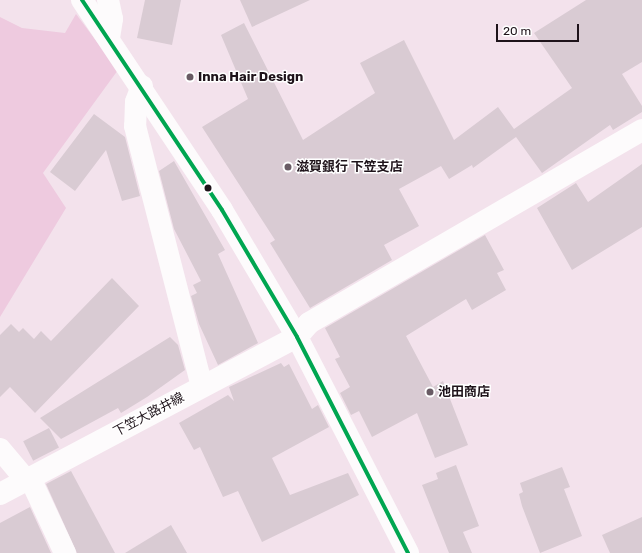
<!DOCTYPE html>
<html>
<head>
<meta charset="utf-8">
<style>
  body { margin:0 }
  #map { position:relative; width:642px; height:553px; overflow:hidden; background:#f3e2ec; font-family:Rubik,"Noto Sans JP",sans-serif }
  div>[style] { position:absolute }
  .green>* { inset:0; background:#eecadf }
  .building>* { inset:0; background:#d9cbd3; transform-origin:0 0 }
  .minor>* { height:22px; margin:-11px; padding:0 11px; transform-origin:11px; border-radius:11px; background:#fdfbfc }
  .secondary>* { height:22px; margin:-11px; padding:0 11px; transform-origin:11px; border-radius:11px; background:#fdfbfc }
  .primary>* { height:22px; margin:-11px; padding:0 11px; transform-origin:11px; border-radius:11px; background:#fdfbfc }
  .bus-1>* { height:4px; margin:-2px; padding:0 2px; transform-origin:2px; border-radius:2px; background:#00a651 }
  .dots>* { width:11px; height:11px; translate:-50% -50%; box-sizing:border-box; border:2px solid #fff; border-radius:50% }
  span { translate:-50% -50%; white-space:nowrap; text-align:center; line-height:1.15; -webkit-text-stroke:3px #fff; paint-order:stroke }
  .poi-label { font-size:13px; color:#1e131a; font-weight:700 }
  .left { translate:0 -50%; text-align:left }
  .street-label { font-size:13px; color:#1e131a }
  .scale { position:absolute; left:496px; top:24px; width:83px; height:18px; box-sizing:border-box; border:2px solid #1e131a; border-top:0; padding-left:5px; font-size:12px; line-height:14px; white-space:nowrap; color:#1e131a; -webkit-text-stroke:3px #fff; paint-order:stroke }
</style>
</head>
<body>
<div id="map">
  <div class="green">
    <div style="clip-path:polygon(76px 14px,118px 70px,43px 173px,66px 208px,0 317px,0 17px,22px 28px,65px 33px)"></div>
  </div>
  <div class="building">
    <div style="clip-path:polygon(145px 0,181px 0,172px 45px,137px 38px)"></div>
    <div style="clip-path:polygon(240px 0,310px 0,252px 27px)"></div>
    <div style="clip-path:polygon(586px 0,642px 0,642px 62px,622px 74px,642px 106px,642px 112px,613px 130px,610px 125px,542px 173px,516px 137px,473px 168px,472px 165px,449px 179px,441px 166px,399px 189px,419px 226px,384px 245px,392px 260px,310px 308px,270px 243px,275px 240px,202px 127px,248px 99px,221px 35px,244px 23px,303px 140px,375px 93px,360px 63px,404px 40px,454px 140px,498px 107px,514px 129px,572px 88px,534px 33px)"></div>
    <div style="clip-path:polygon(94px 114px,125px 137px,140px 196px,122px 201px,106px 150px,75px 191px,50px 172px)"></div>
    <div style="clip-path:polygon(174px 161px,225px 250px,218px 254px,258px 343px,218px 365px,199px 324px,191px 296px,197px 293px,193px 285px,201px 281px,174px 229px,159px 171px)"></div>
    <div style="clip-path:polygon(642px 164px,642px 227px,572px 270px,537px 208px,576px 183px,588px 202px)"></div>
    <div style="clip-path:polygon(485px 235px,504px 270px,497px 273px,506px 290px,472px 310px,466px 299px,406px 336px,433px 387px,443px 381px,468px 445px,435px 458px,417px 413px,372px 437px,359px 411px,351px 415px,340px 393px,350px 387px,335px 359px,340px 357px,325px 328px)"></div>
    <div style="clip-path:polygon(112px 278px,139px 306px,35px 413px,10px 387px,0 397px,0 335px,11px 324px,19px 332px,23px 328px,34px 339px,41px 331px,51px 341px)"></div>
    <div style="clip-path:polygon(170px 337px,178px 345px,185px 370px,147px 397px,121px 413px,118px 408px,61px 439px,40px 418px)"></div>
    <div style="clip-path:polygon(281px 363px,284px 367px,289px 364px,312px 409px,318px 405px,329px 427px,272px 458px,290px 495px,348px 473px,359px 495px,262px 542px,238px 491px,223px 497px,200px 447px,194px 450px,179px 423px,228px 395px,234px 401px,229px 387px)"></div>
    <div style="left:49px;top:428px;width:22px;height:29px;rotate:63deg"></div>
    <div style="clip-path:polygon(456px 465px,479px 526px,463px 532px,472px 553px,449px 553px,422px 485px,438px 479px,436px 473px)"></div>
    <div style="clip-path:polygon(562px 467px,570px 487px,564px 489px,582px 536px,540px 553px,522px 506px,519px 494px,523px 492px,520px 483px)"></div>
    <div style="clip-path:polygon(71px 471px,115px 553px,77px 553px,46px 484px)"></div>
    <div style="clip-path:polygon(30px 507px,51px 553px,0 553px,0 523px)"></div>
    <div style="clip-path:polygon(642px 517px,642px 553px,610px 553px,602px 535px)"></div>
    <div style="clip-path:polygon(171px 525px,187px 553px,125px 553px)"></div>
  </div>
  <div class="minor">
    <div style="left:108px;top:0;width:19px;rotate:78deg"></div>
    <div style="left:112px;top:19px;width:19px;rotate:99deg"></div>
    <div style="left:142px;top:86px;width:17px;rotate:111deg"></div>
    <div style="left:136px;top:102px;width:24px;rotate:92deg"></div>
    <div style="left:135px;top:126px;width:269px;rotate:75.6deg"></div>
    <div style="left:297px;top:337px;width:18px;rotate:-49deg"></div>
    <div style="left:309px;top:323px;width:385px;rotate:-30.1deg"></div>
    <div style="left:0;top:449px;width:40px;rotate:50deg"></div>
    <div style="left:30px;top:478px;width:83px;rotate:65deg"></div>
  </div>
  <div class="secondary">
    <div style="left:0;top:494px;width:336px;rotate:-27.9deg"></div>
  </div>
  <div class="primary">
    <div style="left:82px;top:0;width:252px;rotate:56.3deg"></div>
    <div style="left:222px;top:210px;width:147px;rotate:59.4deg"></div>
    <div style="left:297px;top:337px;width:243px;rotate:62.8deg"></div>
  </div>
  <div class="bus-1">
    <div style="left:82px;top:0;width:252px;rotate:56.3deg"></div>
    <div style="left:222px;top:210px;width:147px;rotate:59.4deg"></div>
    <div style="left:297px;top:337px;width:243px;rotate:62.8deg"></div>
  </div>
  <div class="dots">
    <div style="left:190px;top:77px;background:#695b64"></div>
    <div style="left:288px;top:167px;background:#695b64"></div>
    <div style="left:208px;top:188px;background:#1e131a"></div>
    <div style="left:430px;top:392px;background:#695b64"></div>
  </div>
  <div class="poi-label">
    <span class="left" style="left:198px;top:77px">Inna Hair Design</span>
    <span class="left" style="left:296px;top:167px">滋賀銀行 下笠支店</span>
    <span class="left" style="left:438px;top:392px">池田商店</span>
  </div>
  <div class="street-label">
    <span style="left:149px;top:415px;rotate:-28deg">下笠大路井線</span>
  </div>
  <div class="scale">20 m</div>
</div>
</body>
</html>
